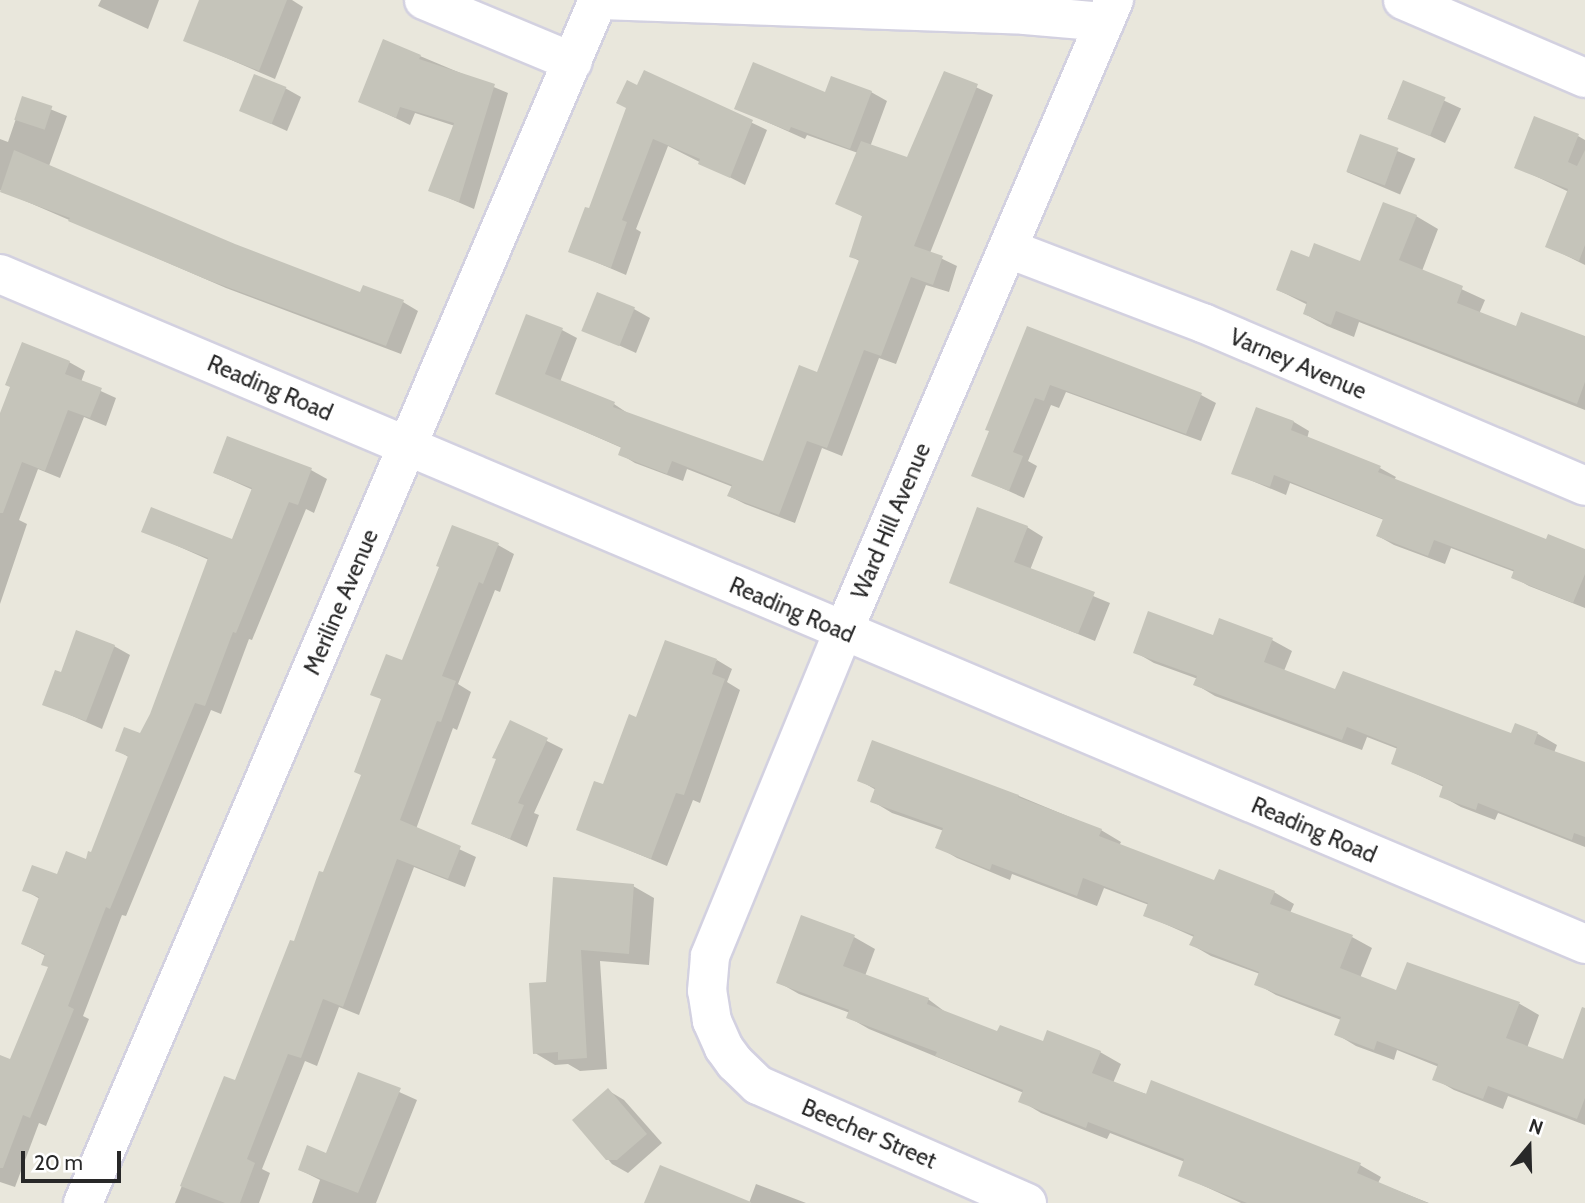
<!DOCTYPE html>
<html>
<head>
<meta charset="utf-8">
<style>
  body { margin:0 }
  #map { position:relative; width:1585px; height:1203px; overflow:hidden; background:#e9e7dc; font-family:Cabin,sans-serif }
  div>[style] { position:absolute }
  .shadow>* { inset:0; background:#0003; transform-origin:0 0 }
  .building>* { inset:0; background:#c5c4ba; transform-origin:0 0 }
  .roads { filter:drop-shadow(2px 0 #d3d1e0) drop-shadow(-2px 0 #d3d1e0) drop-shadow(0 2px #d3d1e0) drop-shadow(0 -2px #d3d1e0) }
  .minor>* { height:38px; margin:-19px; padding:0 19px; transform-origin:19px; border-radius:19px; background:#fff }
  span { translate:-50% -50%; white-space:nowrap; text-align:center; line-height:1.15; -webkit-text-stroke:5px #fff; paint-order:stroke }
  .street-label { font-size:23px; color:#282828 }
  .north { position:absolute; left:1494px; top:1112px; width:70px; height:70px; -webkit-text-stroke:5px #fff; paint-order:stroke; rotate:19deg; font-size:19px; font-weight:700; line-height:28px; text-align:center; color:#282828 }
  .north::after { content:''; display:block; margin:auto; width:24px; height:32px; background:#282828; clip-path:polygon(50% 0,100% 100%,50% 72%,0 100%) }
  .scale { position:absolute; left:21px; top:1151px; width:100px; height:32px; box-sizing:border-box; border:4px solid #282828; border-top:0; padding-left:9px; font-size:21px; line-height:24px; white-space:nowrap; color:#282828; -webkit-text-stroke:5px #fff; paint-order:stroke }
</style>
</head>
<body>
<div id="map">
  <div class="shadow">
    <div style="clip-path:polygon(101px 0,159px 0,148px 29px,98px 6px)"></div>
    <div style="clip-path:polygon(201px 0,292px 0,303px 7px,275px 79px,185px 40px)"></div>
    <div style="clip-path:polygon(420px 56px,508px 93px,474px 209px,430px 190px,455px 126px,415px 113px,410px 125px,360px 101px)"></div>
    <div style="clip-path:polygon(645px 72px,767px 130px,745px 185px,668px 146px,636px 229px,641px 232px,626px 275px,570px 251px,590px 210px)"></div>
    <div style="clip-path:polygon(945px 73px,993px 95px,930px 253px,957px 266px,949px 292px,926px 285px,896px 364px,879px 358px,842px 456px,822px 448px,795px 523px,745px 504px,729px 496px,733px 487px,687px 469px,683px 481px,635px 463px,620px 454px,622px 448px,497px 393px,562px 330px,577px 338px,560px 382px,614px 404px,629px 414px,764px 464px,818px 374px,861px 262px,851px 256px,864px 217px,837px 203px,858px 153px,807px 135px,805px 139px,736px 108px,826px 94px,871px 92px,887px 101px,870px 147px,908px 159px)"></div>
    <div style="left:1404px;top:82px;width:63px;height:38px;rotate:25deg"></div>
    <div style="clip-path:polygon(285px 88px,301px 97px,287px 131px,241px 110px)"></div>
    <div style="clip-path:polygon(23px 98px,67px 116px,49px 166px,235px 246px,361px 294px,403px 302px,418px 311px,401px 354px,226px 288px,0 190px,0 139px,8px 142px)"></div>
    <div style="left:1362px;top:136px;width:58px;height:39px;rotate:23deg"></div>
    <div style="clip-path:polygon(1578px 136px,1585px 140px,1585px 265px,1547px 246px,1569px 192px,1516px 167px)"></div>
    <div style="clip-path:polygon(1416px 216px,1438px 229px,1422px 271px,1485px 300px,1479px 314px,1517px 329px,1585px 338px,1585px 410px,1359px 322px,1354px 337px,1327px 326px,1305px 314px,1308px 305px,1278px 290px,1310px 259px,1361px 263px)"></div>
    <div style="clip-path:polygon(634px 309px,650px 318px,636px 353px,585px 330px)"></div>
    <div style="clip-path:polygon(1028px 329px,1201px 395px,1216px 403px,1201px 441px,1066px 392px,1059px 408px,1051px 405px,1028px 461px,1037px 466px,1024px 498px,973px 475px)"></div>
    <div style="clip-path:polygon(69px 362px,85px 371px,81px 382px,116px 398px,106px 426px,84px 417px,60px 478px,38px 469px,19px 520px,27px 524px,0 604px,0 418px)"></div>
    <div style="clip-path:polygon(1257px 409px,1294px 422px,1309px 431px,1307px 439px,1380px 468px,1396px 477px,1394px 480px,1547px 541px,1585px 551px,1585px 608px,1529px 586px,1513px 577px,1515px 572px,1451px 548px,1445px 564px,1394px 545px,1378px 536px,1384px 520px,1290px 483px,1286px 495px,1233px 473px)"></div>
    <div style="clip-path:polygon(311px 470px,327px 479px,314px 513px,306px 509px,252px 640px,249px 639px,221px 714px,211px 710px,126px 916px,122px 915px,83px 1016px,89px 1019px,46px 1126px,39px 1123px,15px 1187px,0 1182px,0 1057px,11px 1061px,49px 968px,46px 956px,23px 944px,40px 899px,24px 890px,58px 877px,92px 855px,130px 758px,117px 750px,141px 735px,151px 715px,209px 560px,144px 531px,233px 541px,253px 490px,215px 473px)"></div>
    <div style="clip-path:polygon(1027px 527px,1043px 537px,1030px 570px,1110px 603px,1095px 641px,951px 582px)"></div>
    <div style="clip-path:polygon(498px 545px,514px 554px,500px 592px,495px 590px,458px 684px,471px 692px,457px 730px,453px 728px,416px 829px,476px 857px,465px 887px,414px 867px,359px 1015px,339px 1007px,317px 1066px,305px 1061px,262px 1169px,270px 1173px,259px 1203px,175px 1203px,225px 1078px,236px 1082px,324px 874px,362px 775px,383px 700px,373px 694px,403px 662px)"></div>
    <div style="clip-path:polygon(1214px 637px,1272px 640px,1292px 651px,1284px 671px,1336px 692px,1512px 735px,1516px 725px,1538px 734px,1557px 745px,1554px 753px,1585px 764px,1585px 847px,1498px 813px,1495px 820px,1461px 807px,1441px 796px,1444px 787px,1393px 763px,1398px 749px,1367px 737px,1362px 750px,1215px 696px,1195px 684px,1198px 679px,1154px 663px,1135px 652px)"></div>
    <div style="clip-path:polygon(114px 646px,130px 655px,102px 729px,45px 704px,62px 674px)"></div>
    <div style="clip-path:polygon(717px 660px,732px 669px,727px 682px,740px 690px,700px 803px,693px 800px,667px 866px,578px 829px,604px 787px,637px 719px)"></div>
    <div style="clip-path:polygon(511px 723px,563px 749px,534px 813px,539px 815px,527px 847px,473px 823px)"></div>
    <div style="clip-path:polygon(873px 742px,1019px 796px,1101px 830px,1121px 842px,1119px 846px,1215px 882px,1274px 892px,1294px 904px,1290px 913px,1352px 937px,1372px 948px,1360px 978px,1397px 992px,1408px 964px,1520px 1004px,1539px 1015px,1527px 1048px,1564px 1061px,1585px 1037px,1585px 1125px,1508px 1096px,1503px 1109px,1454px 1090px,1435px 1079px,1439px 1067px,1397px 1050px,1394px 1060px,1356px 1046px,1336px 1034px,1341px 1020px,1276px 995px,1257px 984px,1260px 974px,1211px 956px,1192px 945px,1194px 937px,1145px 915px,1149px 905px,1104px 888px,1097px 906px,1012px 874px,1010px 880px,957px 858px,938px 847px,944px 831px,892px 813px,872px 801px,876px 790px,859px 780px)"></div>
    <div style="clip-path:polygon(633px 886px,654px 898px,649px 965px,600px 961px,607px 1069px,580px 1071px,568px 1064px,555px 1065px,535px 1053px,547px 984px)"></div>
    <div style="clip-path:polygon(854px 937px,875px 949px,865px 976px,928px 999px,948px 1014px,998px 1034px,1100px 1052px,1121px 1064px,1113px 1083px,1360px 1165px,1381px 1177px,1378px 1183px,1429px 1203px,1241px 1203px,1180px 1175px,1185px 1162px,1110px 1133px,1107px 1139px,1041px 1113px,1021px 1101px,1024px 1093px,869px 1029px,848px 1017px,850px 1013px,799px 994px,778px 982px)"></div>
    <div style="clip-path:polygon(359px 1074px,417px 1100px,376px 1203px,312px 1203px,320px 1180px,300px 1170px,327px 1155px)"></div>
    <div style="clip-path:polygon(609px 1091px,624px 1100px,662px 1143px,628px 1173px,612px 1164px,574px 1120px)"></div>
    <div style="clip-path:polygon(756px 1184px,806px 1203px,646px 1203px,749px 1203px)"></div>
  </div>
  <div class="building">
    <div style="clip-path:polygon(199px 0,287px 0,259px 71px,183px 41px)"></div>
    <div style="clip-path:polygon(383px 39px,421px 55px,419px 59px,495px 84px,459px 202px,428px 191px,454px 123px,400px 107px,396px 118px,358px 102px)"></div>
    <div style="clip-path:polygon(753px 62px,825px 92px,831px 76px,872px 91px,850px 149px,791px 127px,789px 131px,734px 109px)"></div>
    <div style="clip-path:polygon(644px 70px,753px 120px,730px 178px,698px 164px,700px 159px,653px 139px,622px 220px,627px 222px,611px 268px,568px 252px,585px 207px,589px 208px,626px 108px,616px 103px,627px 80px,637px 85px)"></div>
    <div style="clip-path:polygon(944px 71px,978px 84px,914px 246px,943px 256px,933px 285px,911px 277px,881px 356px,864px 350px,827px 448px,807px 441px,779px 515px,727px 496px,732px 485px,672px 461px,667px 474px,618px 455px,621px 447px,495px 394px,526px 314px,563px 328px,545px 374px,615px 402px,613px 407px,763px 461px,799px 365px,817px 372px,859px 260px,849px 257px,862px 216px,835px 204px,861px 141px,907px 157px)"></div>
    <div style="left:254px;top:74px;width:35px;height:40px;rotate:22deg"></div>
    <div style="left:1403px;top:80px;width:46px;height:42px;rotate:22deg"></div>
    <div style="left:22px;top:96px;width:32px;height:25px;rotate:18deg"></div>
    <div style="clip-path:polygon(1534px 116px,1579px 134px,1568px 162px,1577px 166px,1585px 150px,1585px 245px,1579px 261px,1545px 247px,1568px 189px,1514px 168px)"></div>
    <div style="left:1360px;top:134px;width:41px;height:40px;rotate:20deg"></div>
    <div style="clip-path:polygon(14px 150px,235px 244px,360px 292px,363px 285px,404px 300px,386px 346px,208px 280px,68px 221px,70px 218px,0 192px)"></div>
    <div style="clip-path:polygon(1383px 202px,1417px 215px,1399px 260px,1463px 286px,1457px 303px,1516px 326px,1521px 312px,1585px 336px,1585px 382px,1577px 404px,1336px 311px,1331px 325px,1303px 314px,1307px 302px,1276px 290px,1291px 250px,1309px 257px,1314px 243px,1360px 261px)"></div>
    <div style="left:597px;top:292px;width:41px;height:42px;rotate:22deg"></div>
    <div style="clip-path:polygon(1027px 326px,1202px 393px,1186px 434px,1050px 385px,1044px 401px,1035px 398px,1013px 452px,1023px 456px,1009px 491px,971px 476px,989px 431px,985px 430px)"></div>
    <div style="clip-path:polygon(22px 342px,70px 361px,65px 374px,102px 388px,90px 418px,68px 410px,45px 471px,22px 462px,3px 513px,0 513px,0 413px,10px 387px,5px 385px)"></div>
    <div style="clip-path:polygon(1256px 407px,1294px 421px,1291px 430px,1381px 466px,1378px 472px,1546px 539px,1548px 534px,1585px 549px,1585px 574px,1573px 603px,1511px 578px,1514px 570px,1434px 540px,1428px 556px,1376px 536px,1383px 519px,1274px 475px,1270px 487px,1231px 474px)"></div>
    <div style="clip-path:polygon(227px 436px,312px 468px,298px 505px,289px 502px,236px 633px,233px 632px,205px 706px,195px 703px,110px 909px,106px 907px,68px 1006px,74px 1009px,30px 1118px,23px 1115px,3px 1168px,0 1168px,0 1055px,10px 1059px,48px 967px,41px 965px,45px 954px,21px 944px,39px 897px,22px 891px,32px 865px,57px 874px,66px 851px,86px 859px,88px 851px,91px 852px,128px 756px,115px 751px,124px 727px,140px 733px,150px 714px,208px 558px,141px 532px,151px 507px,232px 539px,252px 488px,213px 473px)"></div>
    <div style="clip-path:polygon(977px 507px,1028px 526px,1014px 562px,1095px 592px,1078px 634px,949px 583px)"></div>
    <div style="clip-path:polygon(452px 525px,499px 543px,483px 584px,479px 582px,442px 676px,456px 681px,441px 722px,437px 721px,400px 820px,461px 846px,448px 879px,397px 859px,343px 1007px,323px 999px,301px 1058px,288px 1054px,247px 1159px,255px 1163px,240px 1203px,225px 1203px,180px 1186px,224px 1076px,235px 1080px,290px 940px,294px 941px,319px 871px,323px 872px,361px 775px,354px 772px,381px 699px,370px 695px,386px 654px,402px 660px,439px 567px,436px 566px)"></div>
    <div style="clip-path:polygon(1148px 611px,1213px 635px,1219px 618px,1273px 638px,1264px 662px,1335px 689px,1343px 671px,1511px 733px,1515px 723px,1538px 732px,1534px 744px,1585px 762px,1585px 837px,1574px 833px,1572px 840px,1478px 803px,1476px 810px,1439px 797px,1443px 785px,1391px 764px,1397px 747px,1347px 727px,1342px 740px,1193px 685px,1197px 676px,1133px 653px)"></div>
    <div style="clip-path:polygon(76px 630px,115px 645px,86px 721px,42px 705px,55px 670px,61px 672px)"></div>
    <div style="clip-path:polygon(665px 640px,717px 659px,712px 674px,725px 679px,684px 795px,676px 793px,651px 859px,576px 830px,594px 781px,603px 784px,629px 714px,636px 717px)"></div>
    <div style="clip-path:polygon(510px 720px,548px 738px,518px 803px,524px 805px,510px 839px,471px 824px,496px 759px,492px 758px)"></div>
    <div style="clip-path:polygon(872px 740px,1019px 795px,1018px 797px,1102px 829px,1099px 836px,1214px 880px,1219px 869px,1275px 891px,1270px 904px,1353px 935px,1340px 968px,1396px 990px,1407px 962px,1520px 1002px,1506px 1038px,1563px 1059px,1582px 1007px,1585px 1008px,1585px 1098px,1577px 1119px,1488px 1086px,1483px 1099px,1432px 1080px,1438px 1064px,1377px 1041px,1374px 1050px,1334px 1035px,1341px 1017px,1254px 985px,1259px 972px,1189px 945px,1194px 935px,1143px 916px,1148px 903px,1083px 878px,1077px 896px,992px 864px,990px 870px,935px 848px,943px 828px,870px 802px,875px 788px,857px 781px)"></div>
    <div style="clip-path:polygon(553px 877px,634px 884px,629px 954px,581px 950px,587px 1058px,558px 1060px,558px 1052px,533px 1054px,529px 983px,546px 982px)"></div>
    <div style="clip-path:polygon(801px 915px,855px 935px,843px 966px,929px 998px,927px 1004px,997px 1031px,1000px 1025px,1043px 1041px,1047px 1030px,1101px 1051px,1092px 1073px,1146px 1094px,1151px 1080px,1361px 1163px,1357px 1173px,1428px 1203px,1247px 1203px,1178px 1176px,1184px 1159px,1088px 1122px,1086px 1128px,1018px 1102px,1023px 1090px,935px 1056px,937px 1052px,846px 1018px,849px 1010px,776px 983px)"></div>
    <div style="clip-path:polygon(358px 1072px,401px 1088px,358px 1193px,298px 1170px,307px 1145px,326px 1153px)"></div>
    <div style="clip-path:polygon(608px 1088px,647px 1134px,617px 1160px,606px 1160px,572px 1120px)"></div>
    <div style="clip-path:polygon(660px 1165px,751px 1202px,751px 1203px,644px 1203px)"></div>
  </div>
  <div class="roads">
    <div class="minor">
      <div style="left:424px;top:0;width:161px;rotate:22.6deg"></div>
      <div style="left:601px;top:0;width:424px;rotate:2deg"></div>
      <div style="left:1025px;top:15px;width:80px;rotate:5deg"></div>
      <div style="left:1403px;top:0;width:198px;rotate:23.2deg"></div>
      <div style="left:1009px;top:249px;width:208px;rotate:20.9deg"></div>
      <div style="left:1203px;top:323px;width:415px;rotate:23.1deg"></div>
      <div style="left:0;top:274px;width:1721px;rotate:22.91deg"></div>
      <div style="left:83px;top:1203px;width:1309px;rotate:-66.82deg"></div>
      <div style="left:1027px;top:1203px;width:294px;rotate:-156.3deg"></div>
      <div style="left:758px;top:1085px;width:32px;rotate:-136deg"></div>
      <div style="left:735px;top:1063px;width:19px;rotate:-126deg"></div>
      <div style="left:724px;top:1048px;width:30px;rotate:-114deg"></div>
      <div style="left:712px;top:1021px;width:30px;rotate:-99deg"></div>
      <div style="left:707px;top:991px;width:35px;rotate:-85deg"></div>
      <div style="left:710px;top:956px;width:350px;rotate:-67.7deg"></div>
      <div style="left:843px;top:632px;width:688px;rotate:-66.79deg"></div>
    </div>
  </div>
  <div class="street-label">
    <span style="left:1298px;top:364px;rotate:23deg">Varney Avenue</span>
    <span style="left:270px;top:388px;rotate:23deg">Reading Road</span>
    <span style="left:891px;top:521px;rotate:-67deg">Ward Hill Avenue</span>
    <span style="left:341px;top:602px;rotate:-67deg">Meriline Avenue</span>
    <span style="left:792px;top:610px;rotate:23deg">Reading Road</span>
    <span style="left:1314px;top:830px;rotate:23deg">Reading Road</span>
    <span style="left:869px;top:1134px;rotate:23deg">Beecher Street</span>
  </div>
  <div class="north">N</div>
  <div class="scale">20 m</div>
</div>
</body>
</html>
